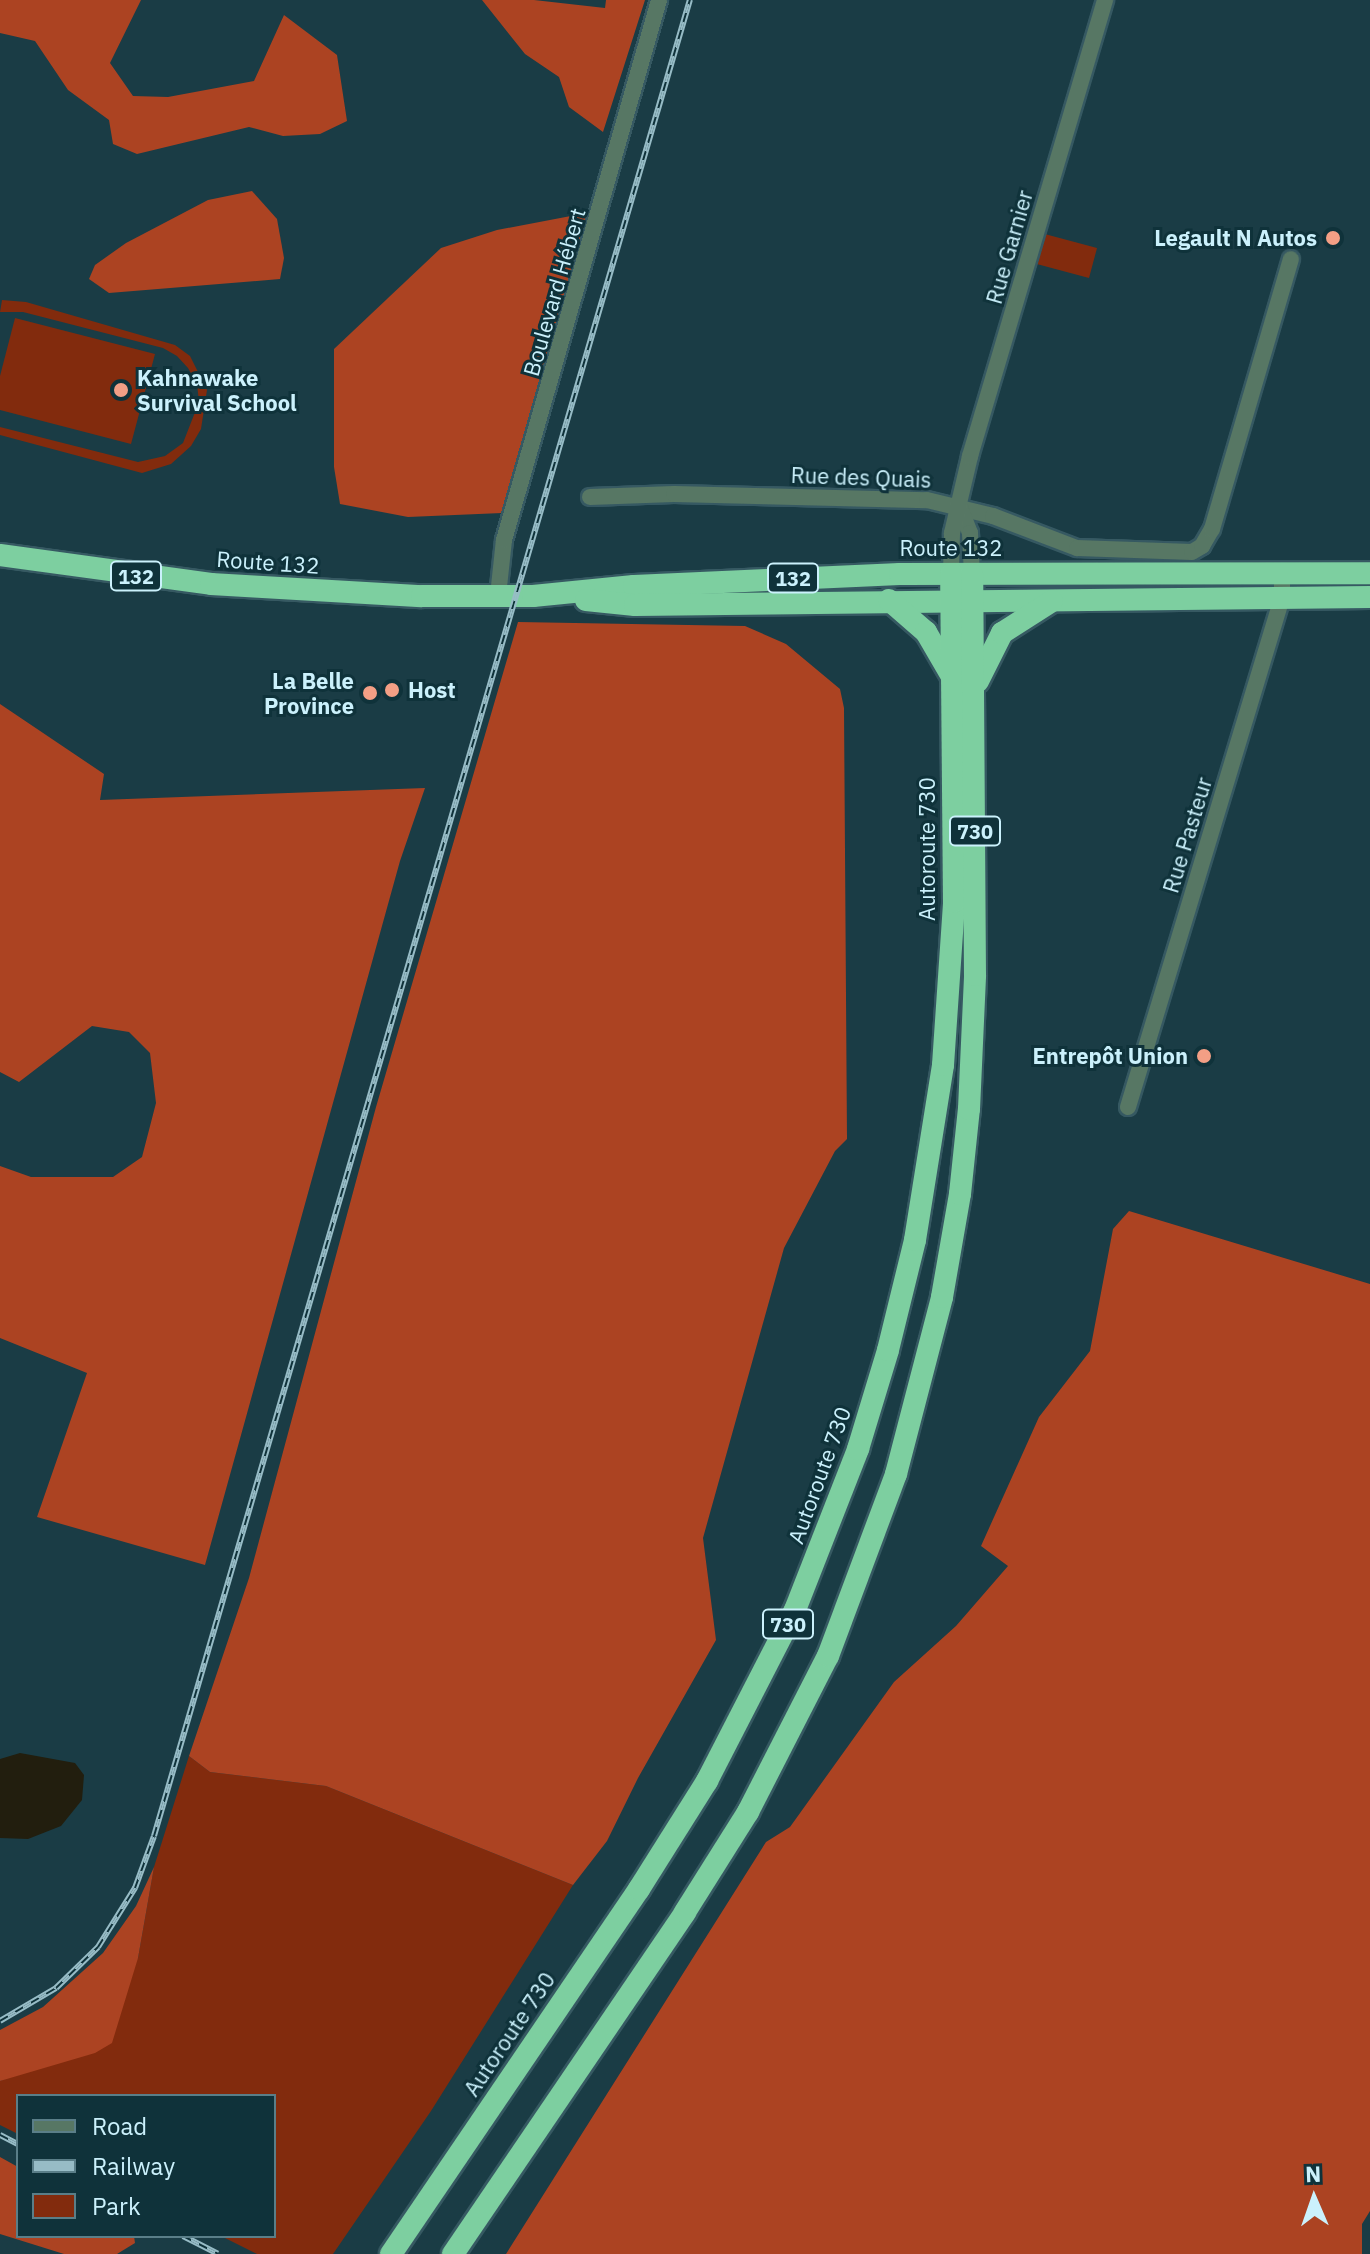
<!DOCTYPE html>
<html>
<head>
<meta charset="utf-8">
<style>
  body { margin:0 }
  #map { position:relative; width:1370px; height:2254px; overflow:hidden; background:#1a3c45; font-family:"IBM Plex Sans",sans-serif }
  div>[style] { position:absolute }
  .green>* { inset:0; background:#822b0d; transform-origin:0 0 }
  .forest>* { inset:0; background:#ac4322 }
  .water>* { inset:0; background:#221e0e }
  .roads { filter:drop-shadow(2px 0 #365962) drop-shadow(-2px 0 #365962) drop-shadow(0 2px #365962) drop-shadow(0 -2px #365962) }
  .minor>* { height:16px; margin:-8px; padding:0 8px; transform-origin:8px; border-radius:8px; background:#577764 }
  .highway>* { height:22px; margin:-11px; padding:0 11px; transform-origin:11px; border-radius:11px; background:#7dcfa0 }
  .rail>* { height:6px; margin-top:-3px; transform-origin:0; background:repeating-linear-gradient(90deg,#0f323a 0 9px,#97bcc6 0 18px); box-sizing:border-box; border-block:2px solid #97bcc6 }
  .dots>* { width:22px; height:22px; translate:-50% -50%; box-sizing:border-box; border:4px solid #0f323a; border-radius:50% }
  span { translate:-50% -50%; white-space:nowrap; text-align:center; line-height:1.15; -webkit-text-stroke:6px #0f323a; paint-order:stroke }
  .shield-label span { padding:2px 6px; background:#0f323a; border:2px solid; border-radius:6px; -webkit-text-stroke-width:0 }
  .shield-label { font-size:20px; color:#cbf1fc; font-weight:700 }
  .poi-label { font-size:22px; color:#cbf1fc; font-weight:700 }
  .right { translate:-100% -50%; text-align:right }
  .left { translate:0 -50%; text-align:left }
  .street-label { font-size:22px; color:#cbf1fc }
  .legend { position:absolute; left:16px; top:2094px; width:260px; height:144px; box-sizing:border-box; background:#0f323a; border:2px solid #5a7e88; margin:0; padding:10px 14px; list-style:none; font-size:24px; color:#cbf1fc }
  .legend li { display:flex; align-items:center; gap:16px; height:40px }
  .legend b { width:40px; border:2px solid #5a7e88 }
  .north { position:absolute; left:1274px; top:2158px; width:80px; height:80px; -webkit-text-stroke:6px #0f323a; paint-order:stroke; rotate:358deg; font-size:22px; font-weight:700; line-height:32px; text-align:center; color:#cbf1fc }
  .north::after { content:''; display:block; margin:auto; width:28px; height:36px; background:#cbf1fc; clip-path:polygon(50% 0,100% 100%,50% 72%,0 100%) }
</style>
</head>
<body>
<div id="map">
  <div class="green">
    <div style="left:1041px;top:233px;width:58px;height:31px;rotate:15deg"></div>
    <div style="clip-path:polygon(2px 300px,26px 302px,175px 345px,190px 356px,207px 390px,201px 429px,191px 446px,171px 464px,142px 473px,0 435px,0 427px,138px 462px,165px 456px,183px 443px,199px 402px,197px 384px,188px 368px,177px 356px,163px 348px,23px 312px,0 312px)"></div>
    <div style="clip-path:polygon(15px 318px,155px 354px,131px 444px,0 410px,0 376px)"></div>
    <div style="clip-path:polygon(189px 1756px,210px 1772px,326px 1786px,573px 1885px,431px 2111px,333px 2254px,257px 2254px,221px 2236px,274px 2236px,274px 2096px,18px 2096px,18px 2134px,0 2125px,0 2081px,30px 2069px,138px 1958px,154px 1867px)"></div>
  </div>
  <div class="forest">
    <div style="clip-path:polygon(0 0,141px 0,110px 63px,133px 96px,168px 97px,254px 81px,284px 15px,337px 55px,347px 121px,320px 134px,283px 136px,249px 127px,137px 154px,113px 144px,109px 120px,68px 90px,35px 41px,0 33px)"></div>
    <div style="clip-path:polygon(482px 0,534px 0,605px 8px,606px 0,645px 0,603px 132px,569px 107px,559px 77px,525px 54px)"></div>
    <div style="clip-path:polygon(252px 191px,277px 219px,284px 258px,280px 279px,109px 293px,89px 279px,95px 265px,126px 243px,208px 200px)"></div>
    <div style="clip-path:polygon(597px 211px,502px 513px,408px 517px,340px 504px,334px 467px,334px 349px,441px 248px,497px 230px)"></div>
    <div style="clip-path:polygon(518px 622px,745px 626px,786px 644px,840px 689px,844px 708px,847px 1139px,835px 1151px,784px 1248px,703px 1538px,716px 1640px,638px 1778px,607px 1841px,573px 1885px,326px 1786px,210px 1772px,189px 1756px,249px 1578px,376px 1107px)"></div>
    <div style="clip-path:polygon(0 704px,104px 774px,100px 800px,425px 788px,400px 861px,205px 1565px,37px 1517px,87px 1373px,0 1338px,0 1166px,31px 1177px,113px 1177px,142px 1157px,156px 1103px,150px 1053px,129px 1032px,92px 1026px,19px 1082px,0 1072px)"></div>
    <div style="clip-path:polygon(1129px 1211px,1370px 1284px,1370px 2211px,1362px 2224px,1362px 2254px,506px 2254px,766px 1842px,790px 1827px,894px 1682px,956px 1626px,1008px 1566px,981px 1546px,1039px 1417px,1090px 1351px,1113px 1229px)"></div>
    <div style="clip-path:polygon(154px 1867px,138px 1958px,112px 2043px,95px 2053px,0 2081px,0 2030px,43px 2007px,103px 1953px,136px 1906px)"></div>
    <div style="clip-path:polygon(0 2157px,18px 2167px,18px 2236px,134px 2236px,135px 2243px,117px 2254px,64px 2254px,0 2234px)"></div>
  </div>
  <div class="water">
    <div style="clip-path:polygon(20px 1753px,75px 1763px,84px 1775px,82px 1800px,61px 1826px,28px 1839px,0 1838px,0 1759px)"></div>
  </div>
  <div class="roads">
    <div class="minor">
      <div style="left:590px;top:497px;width:84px;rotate:-2deg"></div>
      <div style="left:674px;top:494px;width:253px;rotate:1.4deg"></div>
      <div style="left:927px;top:500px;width:68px;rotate:13.6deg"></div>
      <div style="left:993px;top:516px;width:90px;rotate:20.9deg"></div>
      <div style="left:1077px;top:548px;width:115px;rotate:2deg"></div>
      <div style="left:1192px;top:552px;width:12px;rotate:-31deg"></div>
      <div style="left:1202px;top:546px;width:20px;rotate:-60deg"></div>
      <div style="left:1212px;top:529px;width:281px;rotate:-73.7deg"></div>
      <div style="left:960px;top:507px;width:28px;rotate:69deg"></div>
      <div style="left:970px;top:533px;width:42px;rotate:87.3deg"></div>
      <div style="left:951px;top:574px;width:41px;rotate:-88.6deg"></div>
      <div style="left:952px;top:533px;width:79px;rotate:-76.8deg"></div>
      <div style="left:970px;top:456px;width:476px;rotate:-73.5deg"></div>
      <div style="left:498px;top:596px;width:56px;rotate:-83.9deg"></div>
      <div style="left:504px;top:540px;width:562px;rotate:-73.98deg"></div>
      <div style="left:1128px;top:1107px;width:532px;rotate:-73.17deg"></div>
      <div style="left:1282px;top:598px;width:24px;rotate:-90deg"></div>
    </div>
    <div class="highway">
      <div style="left:0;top:555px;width:213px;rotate:7.8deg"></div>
      <div style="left:211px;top:584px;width:211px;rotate:3.3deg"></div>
      <div style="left:422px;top:596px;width:111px"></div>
      <div style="left:533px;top:596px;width:101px;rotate:-5.7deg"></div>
      <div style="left:634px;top:586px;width:266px;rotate:-2.6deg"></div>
      <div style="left:900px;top:574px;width:470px;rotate:-0.1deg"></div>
      <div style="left:586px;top:600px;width:49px;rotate:5.8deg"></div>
      <div style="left:635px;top:605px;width:735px;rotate:-0.62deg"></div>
      <div style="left:889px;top:600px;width:49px;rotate:40.9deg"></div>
      <div style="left:926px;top:632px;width:50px;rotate:59.8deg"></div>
      <div style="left:978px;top:681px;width:54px;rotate:-63.4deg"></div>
      <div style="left:1002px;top:633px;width:59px;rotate:-32.6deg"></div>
      <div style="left:391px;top:2254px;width:441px;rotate:-55.8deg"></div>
      <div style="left:639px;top:1889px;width:128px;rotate:-57.8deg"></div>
      <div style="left:707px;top:1781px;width:192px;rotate:-62.8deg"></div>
      <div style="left:795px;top:1610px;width:173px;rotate:-68.6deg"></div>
      <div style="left:858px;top:1449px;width:103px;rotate:-73.1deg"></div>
      <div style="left:888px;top:1350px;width:113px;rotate:-76.2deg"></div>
      <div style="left:915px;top:1240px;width:177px;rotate:-80.9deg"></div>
      <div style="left:943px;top:1065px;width:163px;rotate:-86.1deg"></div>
      <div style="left:954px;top:902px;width:328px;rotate:-90.5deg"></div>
      <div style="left:453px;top:2254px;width:413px;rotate:-55.8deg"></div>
      <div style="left:685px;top:1912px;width:118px;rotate:-57.8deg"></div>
      <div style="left:748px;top:1812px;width:175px;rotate:-62.9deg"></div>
      <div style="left:828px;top:1656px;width:194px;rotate:-69.5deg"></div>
      <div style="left:896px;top:1474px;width:183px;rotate:-75.4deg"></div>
      <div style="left:942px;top:1297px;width:105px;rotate:-80.1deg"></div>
      <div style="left:960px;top:1194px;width:85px;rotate:-84deg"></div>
      <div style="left:969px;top:1109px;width:134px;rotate:-87.4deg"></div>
      <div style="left:975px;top:975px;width:400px;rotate:-90.4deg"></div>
    </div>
  </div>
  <div class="rail">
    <div style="left:0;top:2021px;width:65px;rotate:-30.5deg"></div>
    <div style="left:56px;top:1988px;width:59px;rotate:-44.3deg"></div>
    <div style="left:98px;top:1947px;width:70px;rotate:-57.9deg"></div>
    <div style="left:135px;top:1888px;width:55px;rotate:-69.9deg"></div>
    <div style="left:154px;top:1836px;width:1913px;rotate:-73.73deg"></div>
    <div style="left:0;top:2135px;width:20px;rotate:27deg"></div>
    <div style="left:183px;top:2236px;width:39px;rotate:27deg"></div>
  </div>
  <div class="dots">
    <div style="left:1333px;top:238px;background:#f39f85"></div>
    <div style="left:121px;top:390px;background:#f39f85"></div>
    <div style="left:392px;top:690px;background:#f39f85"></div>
    <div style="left:370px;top:693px;background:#f39f85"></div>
    <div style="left:1204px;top:1056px;background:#f39f85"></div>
  </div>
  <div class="shield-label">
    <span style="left:136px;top:576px">132</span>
    <span style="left:793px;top:578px">132</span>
    <span style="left:975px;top:831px">730</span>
    <span style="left:788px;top:1624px">730</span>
  </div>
  <div class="poi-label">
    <span class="right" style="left:1317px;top:238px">Legault N Autos</span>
    <span class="left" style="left:137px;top:390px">Kahnawake<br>Survival School</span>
    <span class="right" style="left:354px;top:693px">La Belle<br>Province</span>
    <span class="left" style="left:408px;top:690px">Host</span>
    <span class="right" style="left:1188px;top:1056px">Entrepôt Union</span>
  </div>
  <div class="street-label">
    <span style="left:1009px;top:247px;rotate:-74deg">Rue Garnier</span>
    <span style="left:554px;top:292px;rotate:-74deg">Boulevard Hébert</span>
    <span style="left:861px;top:477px;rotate:2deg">Rue des Quais</span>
    <span style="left:951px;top:548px">Route 132</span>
    <span style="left:268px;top:562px;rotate:4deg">Route 132</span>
    <span style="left:1187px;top:835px;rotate:-73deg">Rue Pasteur</span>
    <span style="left:927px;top:849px;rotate:-90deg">Autoroute 730</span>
    <span style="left:819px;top:1475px;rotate:-70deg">Autoroute 730</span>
    <span style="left:509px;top:2034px;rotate:-56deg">Autoroute 730</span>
  </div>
  <ul class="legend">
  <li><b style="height:10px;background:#577764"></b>Road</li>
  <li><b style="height:10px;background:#97bcc6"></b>Railway</li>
  <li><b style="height:22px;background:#822b0d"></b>Park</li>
  </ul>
  <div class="north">N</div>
</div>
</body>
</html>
